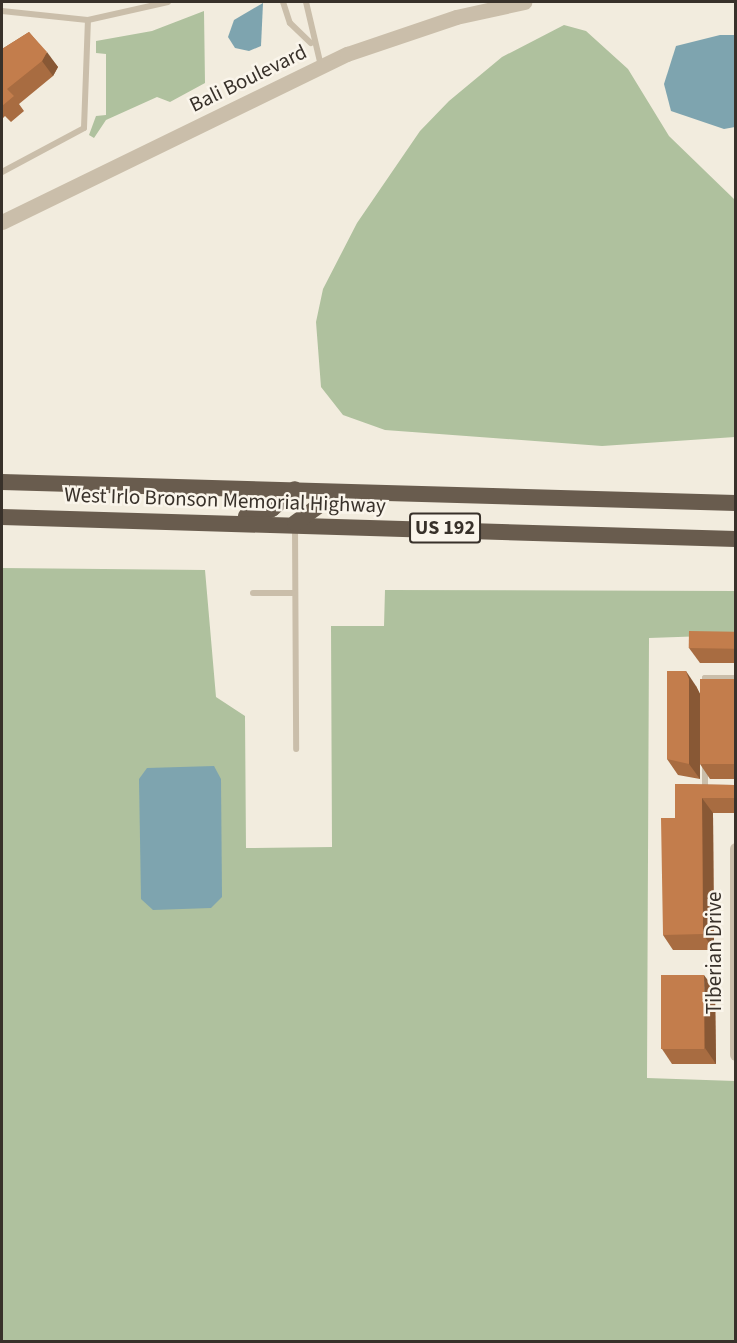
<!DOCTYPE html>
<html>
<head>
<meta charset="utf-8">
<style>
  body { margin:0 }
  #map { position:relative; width:737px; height:1343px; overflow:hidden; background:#f2ecde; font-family:"Source Sans 3",sans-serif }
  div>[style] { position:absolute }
  .green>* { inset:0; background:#afc19e }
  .water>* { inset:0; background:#7ea4af }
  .service>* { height:6px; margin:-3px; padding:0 3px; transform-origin:3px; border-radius:3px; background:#cabeaa }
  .minor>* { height:12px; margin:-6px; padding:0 6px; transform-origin:6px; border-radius:6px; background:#cabeaa }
  .tertiary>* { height:15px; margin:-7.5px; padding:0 7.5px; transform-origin:7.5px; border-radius:7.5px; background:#cabeaa }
  .trunk>* { height:16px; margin:-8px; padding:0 8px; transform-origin:8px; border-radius:8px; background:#695c4e }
  .wall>* { inset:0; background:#a86c41 }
  .shaded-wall>* { inset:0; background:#885835 }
  .building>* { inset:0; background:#c37d4c; transform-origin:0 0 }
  span { translate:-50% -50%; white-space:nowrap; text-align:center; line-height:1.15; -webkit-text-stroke:5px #faf5eb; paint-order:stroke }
  .shield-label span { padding:2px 4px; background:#faf5eb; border:2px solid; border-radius:4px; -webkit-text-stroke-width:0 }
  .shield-label { font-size:20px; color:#38312a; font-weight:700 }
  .street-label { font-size:21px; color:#38312a }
  .frame { position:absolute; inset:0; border:3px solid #38312a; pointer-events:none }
</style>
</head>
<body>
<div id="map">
  <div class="green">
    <div style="clip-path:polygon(204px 11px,205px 83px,170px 102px,157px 97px,106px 120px,94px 138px,89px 135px,96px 116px,106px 115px,106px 54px,96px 53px,96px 41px,152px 31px)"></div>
    <div style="clip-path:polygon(564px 25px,586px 31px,628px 69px,669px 136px,735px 200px,735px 437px,602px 446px,385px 430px,343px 415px,321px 387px,316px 322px,323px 289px,357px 223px,420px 131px,449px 101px,502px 57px)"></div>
    <div style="clip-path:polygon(2px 568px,205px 570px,216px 697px,245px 716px,246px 848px,332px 847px,331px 626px,384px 626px,385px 590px,735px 591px,735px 635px,649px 638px,647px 1078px,735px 1081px,735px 1341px,2px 1341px)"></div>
  </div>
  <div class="water">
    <div style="clip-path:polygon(263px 3px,261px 46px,249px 51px,235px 48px,228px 37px,234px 20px)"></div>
    <div style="clip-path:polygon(720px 35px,736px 35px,735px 127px,724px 129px,671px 111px,664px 84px,676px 46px)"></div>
    <div style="clip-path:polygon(214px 766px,221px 779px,222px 897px,211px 908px,153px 910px,141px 899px,139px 779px,147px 768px)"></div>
  </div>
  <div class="service">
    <div style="left:283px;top:2px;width:22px;rotate:72deg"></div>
    <div style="left:290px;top:23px;width:29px;rotate:44deg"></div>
    <div style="left:306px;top:2px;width:66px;rotate:76.8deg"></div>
    <div style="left:2px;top:11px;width:86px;rotate:6deg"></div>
    <div style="left:88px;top:20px;width:82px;rotate:-12.7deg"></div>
    <div style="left:2px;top:172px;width:93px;rotate:-28.2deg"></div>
    <div style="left:84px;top:128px;width:108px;rotate:-87.9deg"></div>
    <div style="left:295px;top:527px;width:222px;rotate:89.7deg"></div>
    <div style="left:253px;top:593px;width:41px"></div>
    <div style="left:705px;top:686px;width:8px;rotate:-90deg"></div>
    <div style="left:705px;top:678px;width:31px"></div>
    <div style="left:705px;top:765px;width:26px;rotate:90deg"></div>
  </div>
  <div class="minor">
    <div style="left:736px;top:849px;width:206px;rotate:90deg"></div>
  </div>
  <div class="tertiary">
    <div style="left:2px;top:222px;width:384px;rotate:-26deg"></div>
    <div style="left:347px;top:54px;width:115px;rotate:-18.7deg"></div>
    <div style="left:456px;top:17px;width:70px;rotate:-12.4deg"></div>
  </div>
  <div class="trunk">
    <div style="left:2px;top:482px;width:734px;rotate:1.64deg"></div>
    <div style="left:246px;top:516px;width:27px;rotate:-15deg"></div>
    <div style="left:272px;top:509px;width:30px;rotate:-41deg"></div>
    <div style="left:2px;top:517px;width:734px;rotate:1.72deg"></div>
    <div style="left:295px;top:523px;width:32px;rotate:-36deg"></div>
    <div style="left:321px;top:504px;width:31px;rotate:-13deg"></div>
  </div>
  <div class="wall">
    <div style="clip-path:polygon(29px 32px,58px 67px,53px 76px,19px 104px,24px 111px,11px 122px,5px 116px,2px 119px,2px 49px)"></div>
    <div style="clip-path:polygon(735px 632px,735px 663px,700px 663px,689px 648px)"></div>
    <div style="clip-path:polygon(735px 679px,735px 779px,710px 779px,700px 764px,700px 779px,678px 775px,667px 759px,696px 686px,700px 694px)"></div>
    <div style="clip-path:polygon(675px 784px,735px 785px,735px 813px,713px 813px,714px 950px,673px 950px,663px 935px,675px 818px)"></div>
    <div style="clip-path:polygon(715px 990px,716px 1064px,672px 1064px,662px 1049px)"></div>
  </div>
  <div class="shaded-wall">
    <div style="clip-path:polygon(47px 52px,58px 67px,53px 76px,42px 61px)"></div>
    <div style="clip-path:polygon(686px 671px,696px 686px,700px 694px,700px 779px,689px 764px)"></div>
    <div style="clip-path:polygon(702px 798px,713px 813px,714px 950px,703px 934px)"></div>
    <div style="clip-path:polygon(704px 975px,715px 990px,716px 1064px,705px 1048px)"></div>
  </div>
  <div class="building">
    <div style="clip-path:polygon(29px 32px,47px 52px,42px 61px,7px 89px,14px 96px,2px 106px,2px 49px)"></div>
    <div style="left:689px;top:631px;width:46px;height:17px;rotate:1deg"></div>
    <div style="clip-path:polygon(667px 671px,686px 671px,689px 679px,689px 764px,667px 759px)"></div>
    <div style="left:700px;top:679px;width:35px;height:85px"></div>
    <div style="clip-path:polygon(675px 784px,735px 785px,735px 798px,702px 798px,703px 934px,663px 935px,661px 818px,675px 818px)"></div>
    <div style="left:661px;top:975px;width:43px;height:74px"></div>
  </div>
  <div class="shield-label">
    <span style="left:445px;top:528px">US 192</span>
  </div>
  <div class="street-label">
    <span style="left:248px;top:78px;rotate:-26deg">Bali Boulevard</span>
    <span style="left:225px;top:500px;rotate:2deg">West Irlo Bronson Memorial Highway</span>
    <span style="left:714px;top:953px;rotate:-90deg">Tiberian Drive</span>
  </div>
  <div class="frame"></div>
</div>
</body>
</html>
